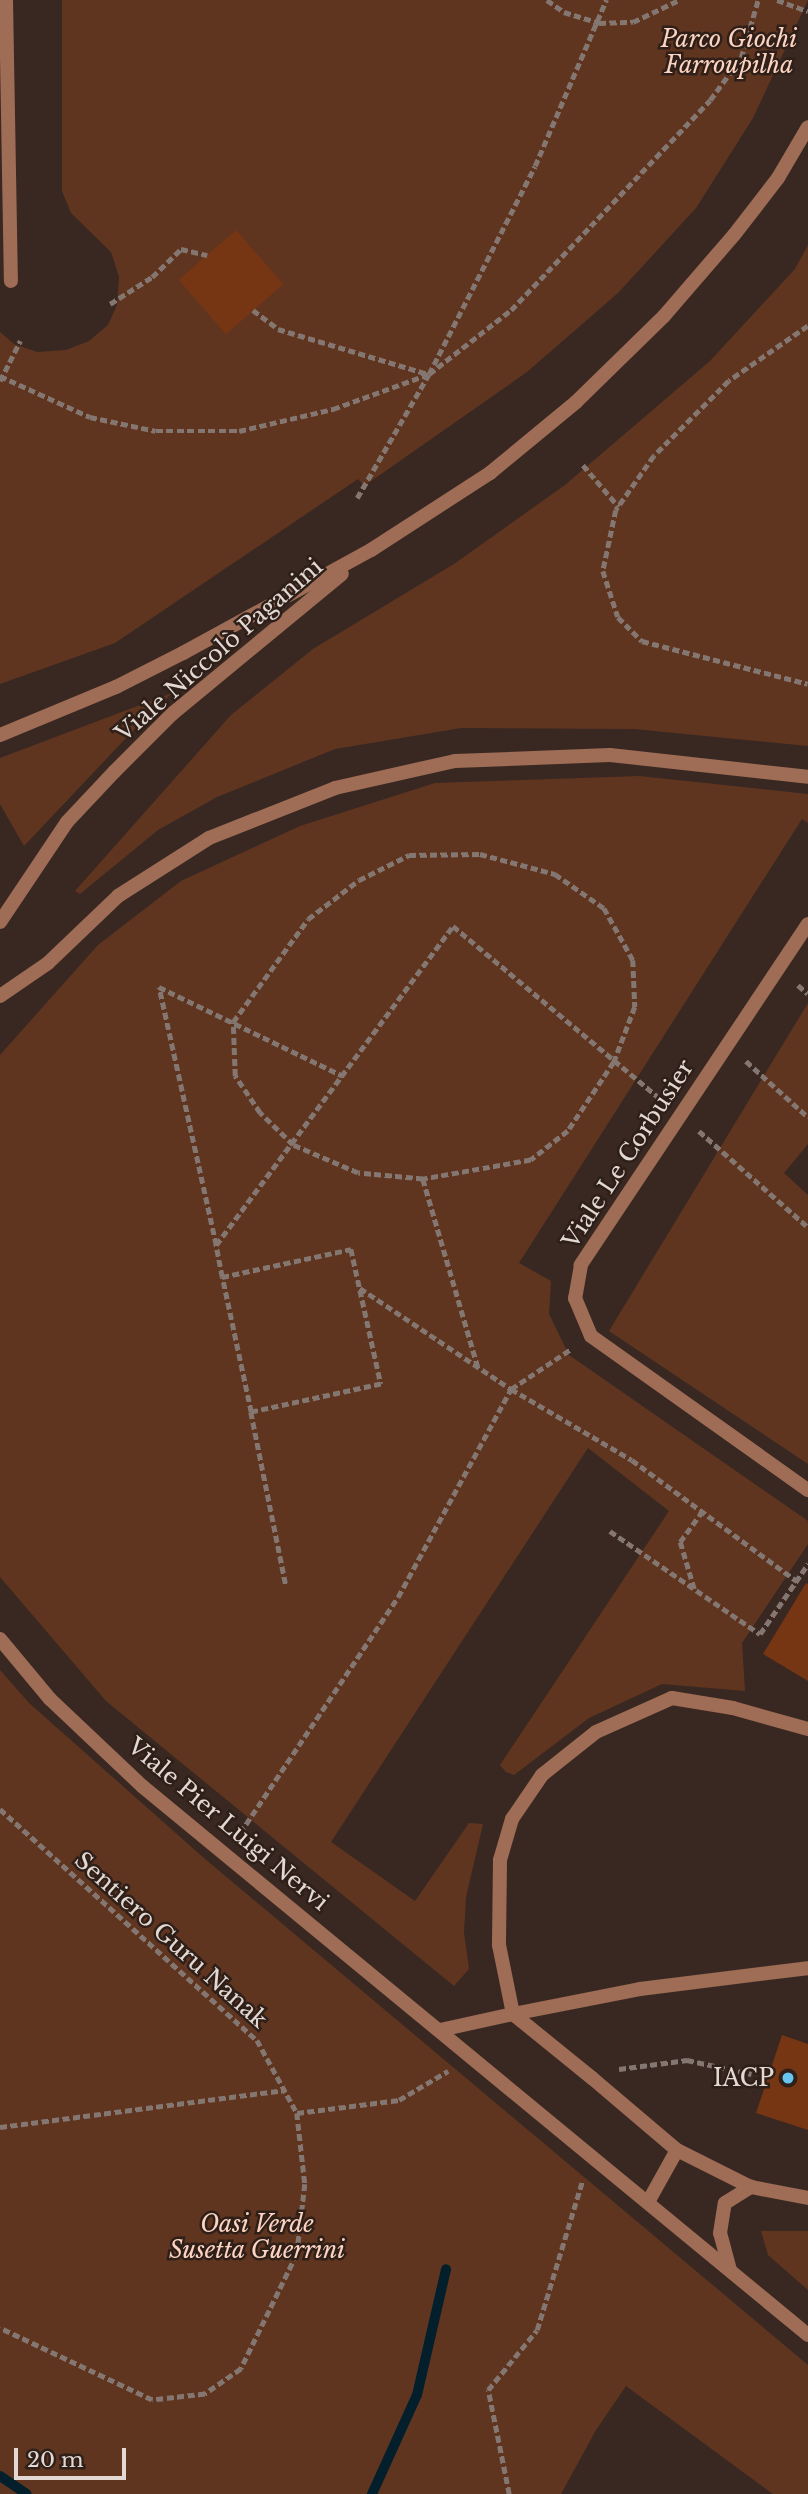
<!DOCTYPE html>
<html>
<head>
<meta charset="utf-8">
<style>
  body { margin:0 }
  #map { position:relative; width:808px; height:2494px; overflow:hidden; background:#392821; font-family:"Libre Baskerville",serif }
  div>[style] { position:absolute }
  .green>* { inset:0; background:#603520 }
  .stream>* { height:10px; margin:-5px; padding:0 5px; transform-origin:5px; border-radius:5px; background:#031f2b }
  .building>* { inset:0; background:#763513; transform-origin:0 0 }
  .path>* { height:4.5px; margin-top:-2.25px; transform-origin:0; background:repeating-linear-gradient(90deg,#847670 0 7px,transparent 0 10.5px) }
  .service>* { height:14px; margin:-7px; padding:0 7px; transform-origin:7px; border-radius:7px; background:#9f6c56 }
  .minor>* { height:14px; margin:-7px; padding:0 7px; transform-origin:7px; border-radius:7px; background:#9f6c56 }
  .tertiary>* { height:14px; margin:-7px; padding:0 7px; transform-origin:7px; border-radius:7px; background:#9f6c56 }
  .dots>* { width:19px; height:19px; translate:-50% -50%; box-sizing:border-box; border:4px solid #2e1f18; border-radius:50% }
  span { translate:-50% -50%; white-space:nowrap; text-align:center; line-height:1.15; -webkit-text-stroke:5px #2e1f18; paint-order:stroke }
  .park-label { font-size:23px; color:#fdd3c1; font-style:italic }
  .street-label { font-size:23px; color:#e3d8d3 }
  .poi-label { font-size:23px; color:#e3d8d3 }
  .right { translate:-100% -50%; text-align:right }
  .scale { position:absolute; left:14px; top:2448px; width:112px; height:32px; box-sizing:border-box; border:4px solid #e3d8d3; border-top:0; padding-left:9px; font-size:21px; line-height:24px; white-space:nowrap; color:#e3d8d3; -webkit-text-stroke:5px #2e1f18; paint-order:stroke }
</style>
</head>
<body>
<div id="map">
  <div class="green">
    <div style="clip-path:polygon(62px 0,808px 0,753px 118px,696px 208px,618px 293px,527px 372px,364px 486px,358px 479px,115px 643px,0 684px,0 332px,14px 344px,37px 352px,66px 350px,89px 341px,108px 325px,117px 305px,119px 277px,111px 252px,71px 213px,62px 191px)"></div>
    <div style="clip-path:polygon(808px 245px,808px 746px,634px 729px,461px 728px,335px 749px,217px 797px,158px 830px,80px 894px,75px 891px,231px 715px,313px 649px,454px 564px,565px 485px,710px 361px,795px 269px)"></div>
    <div style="clip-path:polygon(172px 693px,127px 737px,24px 846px,0 804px,0 758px)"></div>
    <div style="clip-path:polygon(639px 776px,808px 794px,808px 823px,802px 819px,519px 1263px,551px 1281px,549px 1314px,569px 1355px,808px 1521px,808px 1544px,742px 1643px,745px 1691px,662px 1684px,589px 1718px,514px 1775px,506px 1772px,500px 1765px,669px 1511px,588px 1448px,331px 1842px,415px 1901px,469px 1823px,483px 1824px,466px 1897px,464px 1933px,469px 1969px,454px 1986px,106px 1701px,0 1577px,0 1055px,98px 945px,181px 881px,300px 826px,435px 783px)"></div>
    <div style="clip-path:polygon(808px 1003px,808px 1144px,784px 1173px,808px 1195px,808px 1464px,609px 1331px)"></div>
    <div style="clip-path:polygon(0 1670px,29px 1703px,205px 1859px,808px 2365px,808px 2494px,773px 2494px,626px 2386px,596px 2430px,561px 2494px,0 2494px)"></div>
    <div style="clip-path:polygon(761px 2231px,808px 2231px,808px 2290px,768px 2255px)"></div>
  </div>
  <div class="stream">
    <div style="left:0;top:2476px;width:32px;rotate:34deg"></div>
    <div style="left:372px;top:2494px;width:109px;rotate:-65.6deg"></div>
    <div style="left:417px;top:2395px;width:129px;rotate:-77deg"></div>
  </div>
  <div class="building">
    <div style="left:236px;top:230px;width:72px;height:76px;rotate:49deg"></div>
    <div style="clip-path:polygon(806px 1583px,808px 1584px,808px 1681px,763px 1654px)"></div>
    <div style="clip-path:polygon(782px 2035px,808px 2044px,808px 2130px,756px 2113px)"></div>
  </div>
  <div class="path">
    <div style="left:547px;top:0;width:21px;rotate:35deg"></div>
    <div style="left:564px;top:12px;width:37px;rotate:17deg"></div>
    <div style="left:599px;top:23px;width:34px;rotate:-2deg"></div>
    <div style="left:633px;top:22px;width:51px;rotate:-25.6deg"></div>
    <div style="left:777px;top:0;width:33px;rotate:20deg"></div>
    <div style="left:110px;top:304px;width:50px;rotate:-32.7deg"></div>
    <div style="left:152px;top:277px;width:40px;rotate:-44deg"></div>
    <div style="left:181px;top:249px;width:27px;rotate:13deg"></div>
    <div style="left:253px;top:310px;width:31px;rotate:37deg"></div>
    <div style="left:278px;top:329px;width:157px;rotate:16.7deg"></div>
    <div style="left:808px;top:326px;width:96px;rotate:145.2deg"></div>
    <div style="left:729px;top:381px;width:106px;rotate:135deg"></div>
    <div style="left:654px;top:456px;width:66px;rotate:125.1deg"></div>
    <div style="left:616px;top:510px;width:62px;rotate:102deg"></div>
    <div style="left:603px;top:571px;width:48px;rotate:71.9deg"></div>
    <div style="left:618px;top:617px;width:34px;rotate:45deg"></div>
    <div style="left:642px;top:641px;width:171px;rotate:14.5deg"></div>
    <div style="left:0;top:376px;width:99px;rotate:24.5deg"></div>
    <div style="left:90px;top:417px;width:67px;rotate:12deg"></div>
    <div style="left:156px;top:431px;width:83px"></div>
    <div style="left:239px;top:431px;width:97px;rotate:-13.2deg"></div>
    <div style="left:333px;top:409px;width:102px;rotate:-20deg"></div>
    <div style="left:429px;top:374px;width:104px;rotate:-38deg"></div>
    <div style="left:511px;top:310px;width:289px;rotate:-46.5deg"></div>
    <div style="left:710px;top:100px;width:52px;rotate:-53.6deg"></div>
    <div style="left:741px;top:58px;width:60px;rotate:-73.7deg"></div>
    <div style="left:0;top:381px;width:45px;rotate:-63.4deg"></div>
    <div style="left:583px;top:465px;width:55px;rotate:49.4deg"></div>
    <div style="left:357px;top:498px;width:143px;rotate:-59.9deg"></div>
    <div style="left:429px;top:374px;width:233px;rotate:-63deg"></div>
    <div style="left:535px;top:166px;width:181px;rotate:-66.8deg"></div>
    <div style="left:480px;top:854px;width:78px;rotate:14.9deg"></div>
    <div style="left:555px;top:874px;width:60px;rotate:34.8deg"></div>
    <div style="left:604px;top:908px;width:60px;rotate:60.9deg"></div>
    <div style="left:633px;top:960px;width:47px;rotate:87.6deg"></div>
    <div style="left:635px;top:1007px;width:59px;rotate:110.9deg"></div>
    <div style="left:614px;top:1062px;width:83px;rotate:123.7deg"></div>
    <div style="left:568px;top:1131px;width:47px;rotate:141.9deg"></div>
    <div style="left:531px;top:1160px;width:110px;rotate:170deg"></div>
    <div style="left:423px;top:1179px;width:65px;rotate:-174.7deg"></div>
    <div style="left:358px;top:1173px;width:71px;rotate:-156.7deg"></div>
    <div style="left:293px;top:1145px;width:46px;rotate:-135.9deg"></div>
    <div style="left:260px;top:1113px;width:45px;rotate:-124deg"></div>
    <div style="left:235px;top:1076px;width:54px;rotate:-92.1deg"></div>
    <div style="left:233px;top:1022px;width:127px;rotate:-53.9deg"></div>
    <div style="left:308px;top:919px;width:64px;rotate:-37.4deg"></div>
    <div style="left:359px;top:880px;width:56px;rotate:-26.6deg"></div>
    <div style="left:409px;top:855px;width:71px;rotate:-0.8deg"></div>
    <div style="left:798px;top:985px;width:13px;rotate:42deg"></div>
    <div style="left:746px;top:1061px;width:84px;rotate:42.1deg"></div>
    <div style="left:699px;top:1131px;width:145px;rotate:41.4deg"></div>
    <div style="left:423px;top:1179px;width:196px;rotate:73.7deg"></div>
    <div style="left:216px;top:1245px;width:397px;rotate:-53.4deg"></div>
    <div style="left:453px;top:926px;width:272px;rotate:39.8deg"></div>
    <div style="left:222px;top:1277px;width:132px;rotate:-12.2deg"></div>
    <div style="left:351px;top:1249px;width:138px;rotate:77.5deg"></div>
    <div style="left:381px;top:1384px;width:133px;rotate:167.8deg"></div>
    <div style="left:251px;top:1412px;width:138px;rotate:-102.1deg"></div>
    <div style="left:222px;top:1277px;width:33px;rotate:-101deg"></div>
    <div style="left:216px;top:1245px;width:264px;rotate:-102.5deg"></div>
    <div style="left:159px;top:987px;width:204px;rotate:25.8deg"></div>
    <div style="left:360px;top:1288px;width:182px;rotate:33.8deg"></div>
    <div style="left:511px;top:1389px;width:140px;rotate:30.4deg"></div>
    <div style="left:632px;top:1460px;width:205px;rotate:36.3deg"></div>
    <div style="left:251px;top:1412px;width:177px;rotate:78.6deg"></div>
    <div style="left:610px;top:1531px;width:182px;rotate:34.5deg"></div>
    <div style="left:760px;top:1634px;width:85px;rotate:-55.6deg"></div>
    <div style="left:694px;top:1589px;width:49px;rotate:-106.6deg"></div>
    <div style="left:680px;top:1542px;width:37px;rotate:-54deg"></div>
    <div style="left:0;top:1809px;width:346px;rotate:42deg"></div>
    <div style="left:257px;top:2040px;width:83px;rotate:61.3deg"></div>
    <div style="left:297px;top:2113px;width:71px;rotate:83.6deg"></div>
    <div style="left:305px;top:2184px;width:70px;rotate:96.5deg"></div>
    <div style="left:297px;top:2254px;width:128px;rotate:116deg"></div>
    <div style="left:241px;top:2369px;width:44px;rotate:145.2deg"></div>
    <div style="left:205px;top:2394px;width:53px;rotate:173.5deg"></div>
    <div style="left:152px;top:2400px;width:168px;rotate:-154.7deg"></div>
    <div style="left:240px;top:1833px;width:284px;rotate:-56.2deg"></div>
    <div style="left:398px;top:1597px;width:237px;rotate:-61.5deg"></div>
    <div style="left:511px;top:1389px;width:72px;rotate:-33.7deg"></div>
    <div style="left:619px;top:2069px;width:69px;rotate:-7.5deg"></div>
    <div style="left:687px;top:2060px;width:66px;rotate:12.2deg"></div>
    <div style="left:297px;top:2113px;width:103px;rotate:-7.3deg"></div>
    <div style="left:399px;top:2100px;width:57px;rotate:-30.6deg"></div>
    <div style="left:0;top:2127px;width:288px;rotate:-7.4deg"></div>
    <div style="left:509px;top:2494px;width:106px;rotate:-101.4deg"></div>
    <div style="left:488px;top:2390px;width:77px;rotate:-50.8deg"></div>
    <div style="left:537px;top:2330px;width:155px;rotate:-73.1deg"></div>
  </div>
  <div class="service">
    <div style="left:808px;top:924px;width:410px;rotate:123.7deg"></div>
    <div style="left:581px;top:1265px;width:34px;rotate:100deg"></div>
    <div style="left:575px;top:1298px;width:41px;rotate:67.2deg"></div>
    <div style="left:591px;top:1336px;width:266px;rotate:35.4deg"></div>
    <div style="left:730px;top:2270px;width:38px;rotate:-105deg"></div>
    <div style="left:720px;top:2233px;width:30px;rotate:-81deg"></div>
    <div style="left:725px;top:2203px;width:31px;rotate:-32deg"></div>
  </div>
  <div class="minor">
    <div style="left:6px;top:0;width:281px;rotate:89deg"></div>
    <div style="left:0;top:996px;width:58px;rotate:-34.5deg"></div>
    <div style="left:48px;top:963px;width:97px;rotate:-43.7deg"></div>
    <div style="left:118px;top:896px;width:108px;rotate:-32.5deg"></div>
    <div style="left:209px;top:838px;width:136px;rotate:-21.6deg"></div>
    <div style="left:335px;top:788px;width:123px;rotate:-12.7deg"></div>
    <div style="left:455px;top:761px;width:155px;rotate:-2.2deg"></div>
    <div style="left:610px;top:755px;width:199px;rotate:6.3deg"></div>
    <div style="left:808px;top:1729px;width:78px;rotate:-164.4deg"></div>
    <div style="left:733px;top:1708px;width:62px;rotate:-170.7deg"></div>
    <div style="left:672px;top:1698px;width:83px;rotate:155.9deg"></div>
    <div style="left:596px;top:1732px;width:69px;rotate:141.5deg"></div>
    <div style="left:542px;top:1775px;width:53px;rotate:124.3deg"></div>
    <div style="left:512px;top:1819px;width:43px;rotate:106.3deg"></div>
    <div style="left:500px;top:1860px;width:85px;rotate:90.7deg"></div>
    <div style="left:499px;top:1945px;width:70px;rotate:78.5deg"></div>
    <div style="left:513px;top:2014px;width:129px;rotate:-11.1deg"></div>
    <div style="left:640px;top:1989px;width:169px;rotate:-7.1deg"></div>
    <div style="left:440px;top:2030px;width:75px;rotate:-12.4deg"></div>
    <div style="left:513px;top:2014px;width:102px;rotate:39deg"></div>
    <div style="left:592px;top:2078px;width:111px;rotate:40.3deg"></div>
    <div style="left:677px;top:2150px;width:60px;rotate:119.1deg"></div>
    <div style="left:677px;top:2150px;width:83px;rotate:26.6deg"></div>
    <div style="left:751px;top:2187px;width:58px;rotate:10.9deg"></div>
  </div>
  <div class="tertiary">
    <div style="left:0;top:735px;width:126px;rotate:-22.5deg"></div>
    <div style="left:116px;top:687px;width:75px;rotate:-26.9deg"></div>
    <div style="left:183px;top:653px;width:214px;rotate:-28.7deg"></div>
    <div style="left:371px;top:550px;width:142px;rotate:-32.9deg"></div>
    <div style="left:490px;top:473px;width:112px;rotate:-39.5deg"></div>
    <div style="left:576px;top:402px;width:123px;rotate:-44.3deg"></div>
    <div style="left:664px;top:316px;width:107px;rotate:-49.2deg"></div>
    <div style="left:734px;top:235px;width:72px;rotate:-52.3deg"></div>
    <div style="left:778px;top:178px;width:59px;rotate:-59.5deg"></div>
    <div style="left:0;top:922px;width:120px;rotate:-56.2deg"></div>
    <div style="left:67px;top:822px;width:69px;rotate:-46.8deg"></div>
    <div style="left:114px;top:772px;width:82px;rotate:-45deg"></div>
    <div style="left:172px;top:714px;width:220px;rotate:-39.5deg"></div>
    <div style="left:0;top:1639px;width:78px;rotate:50.2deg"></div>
    <div style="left:50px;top:1699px;width:127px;rotate:43.4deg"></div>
    <div style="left:142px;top:1786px;width:863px;rotate:39.5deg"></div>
  </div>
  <div class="dots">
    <div style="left:788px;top:2078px;background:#68c4f0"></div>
  </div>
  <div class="park-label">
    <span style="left:729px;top:52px">Parco Giochi<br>Farroupilha</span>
    <span style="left:257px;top:2237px">Oasi Verde<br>Susetta Guerrini</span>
  </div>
  <div class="street-label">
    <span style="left:219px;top:650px;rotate:-41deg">Viale Niccolò Paganini</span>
    <span style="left:628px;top:1154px;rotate:-57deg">Viale Le Corbusier</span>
    <span style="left:228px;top:1824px;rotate:40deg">Viale Pier Luigi Nervi</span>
    <span style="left:171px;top:1940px;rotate:42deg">Sentiero Guru Nanak</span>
  </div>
  <div class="poi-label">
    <span class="right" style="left:774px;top:2078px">IACP</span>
  </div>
  <div class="scale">20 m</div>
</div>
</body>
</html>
